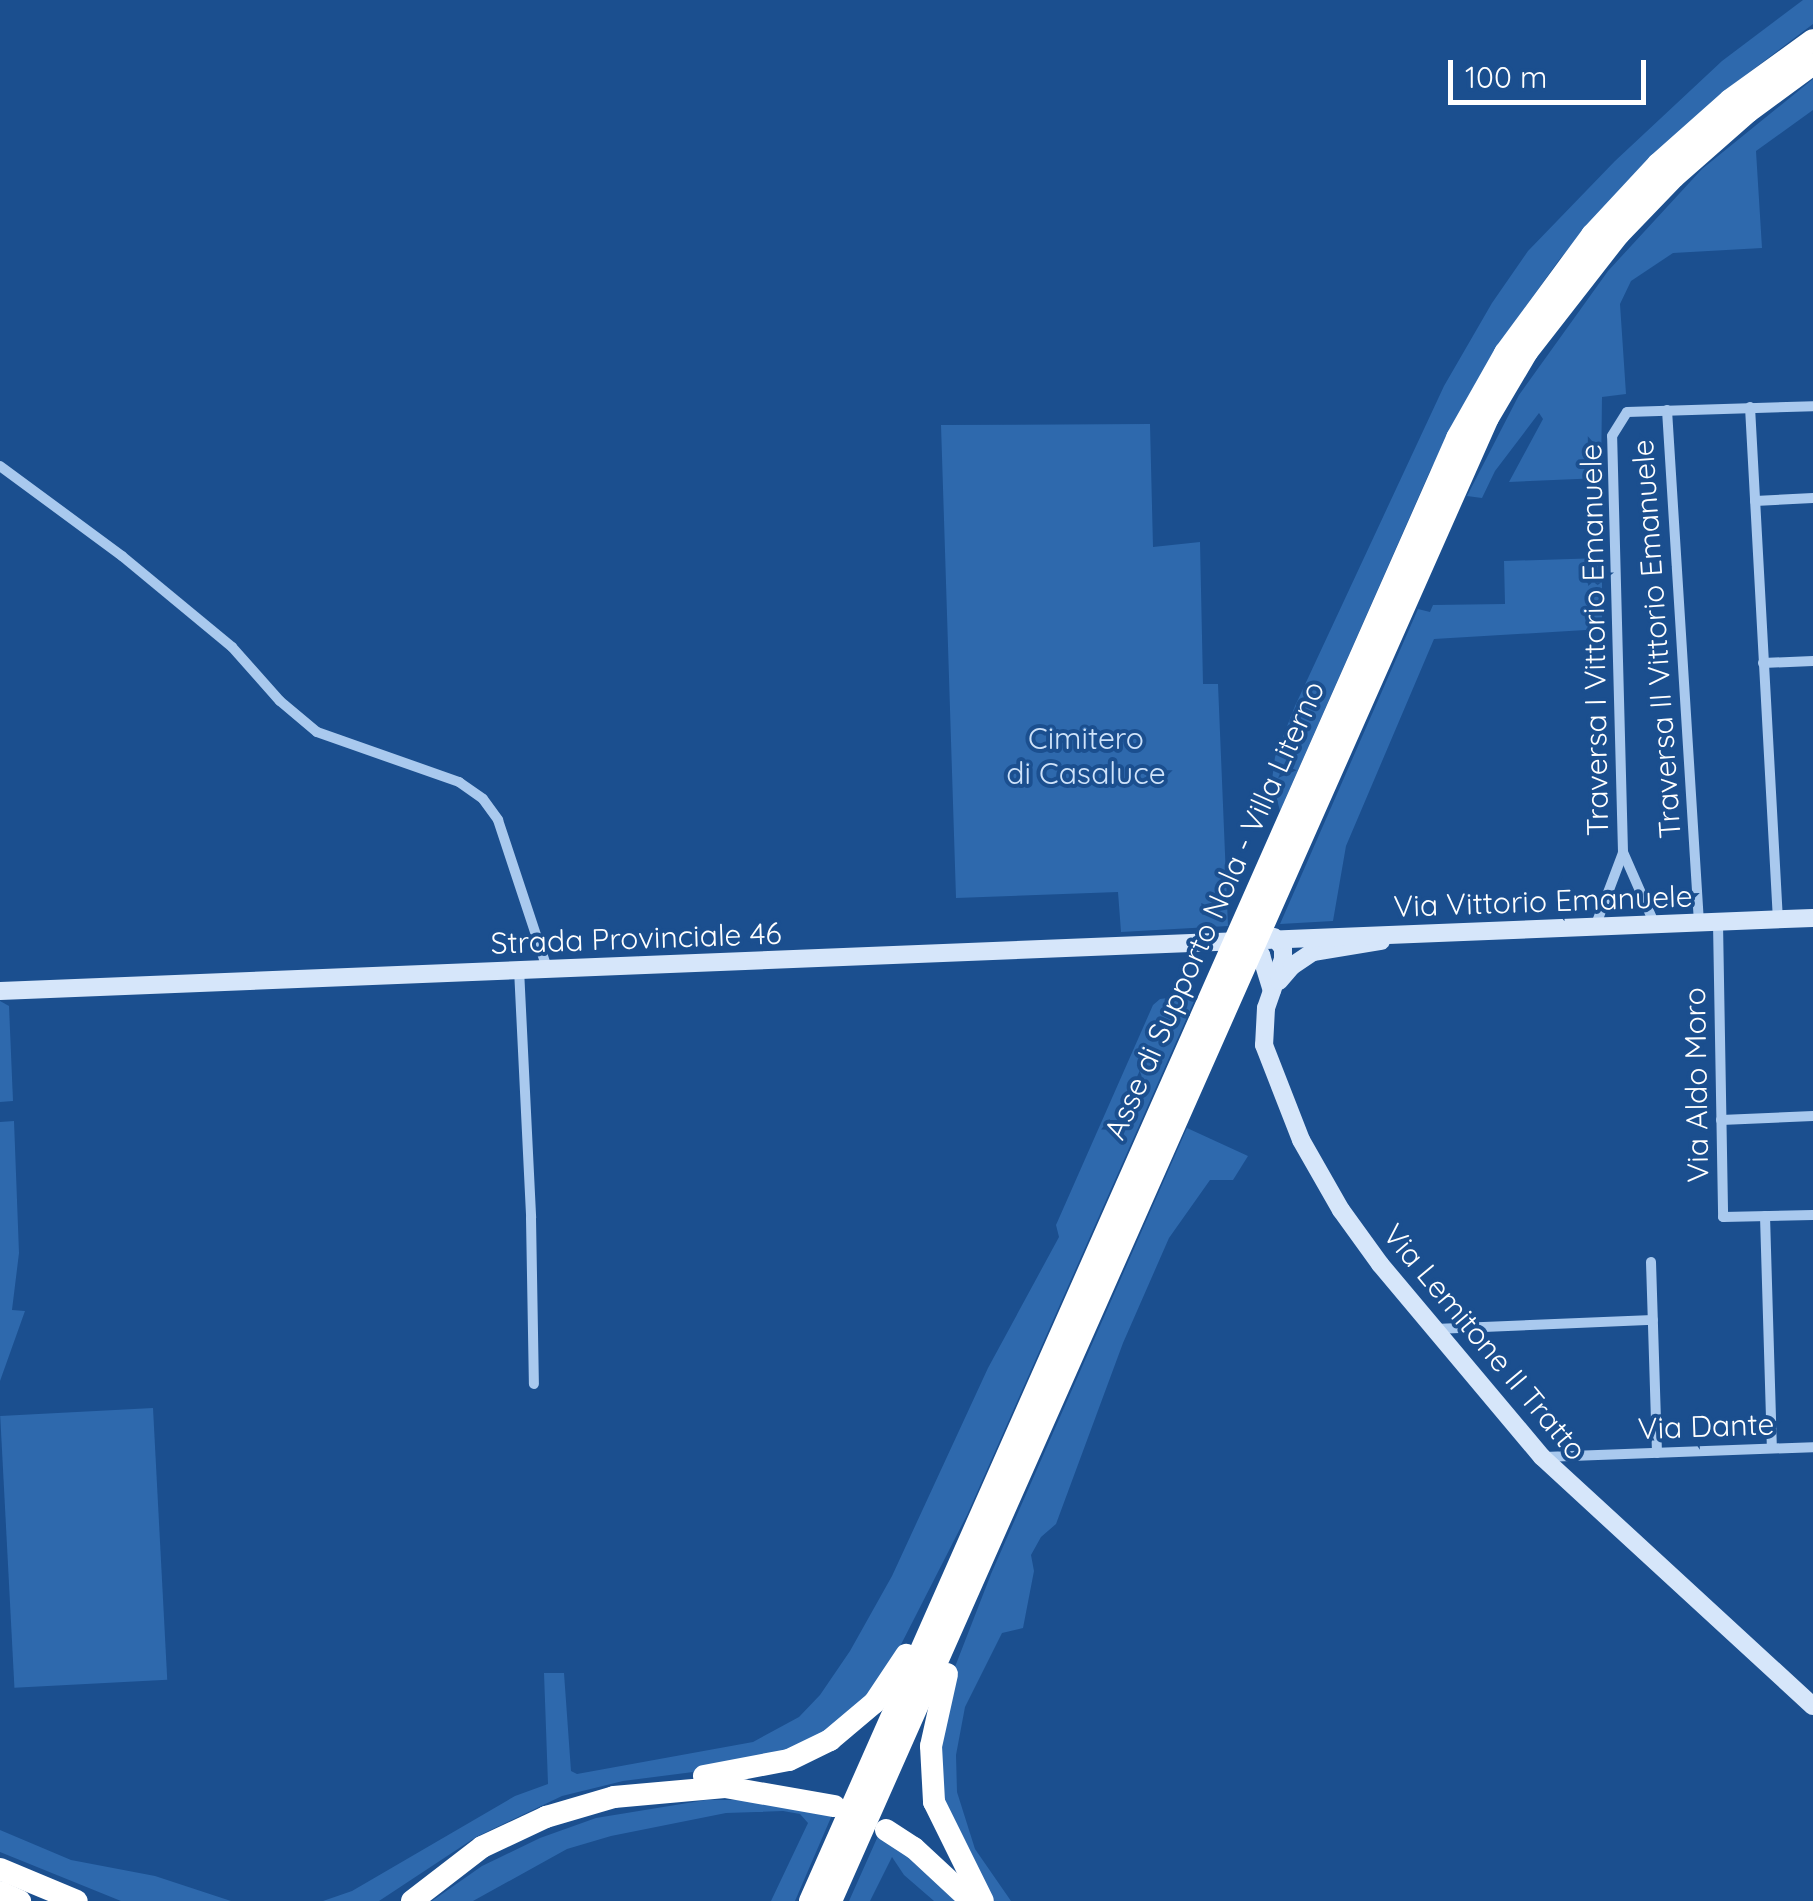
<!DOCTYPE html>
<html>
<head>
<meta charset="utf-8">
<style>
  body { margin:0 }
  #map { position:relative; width:1813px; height:1901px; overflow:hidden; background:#1b4f8f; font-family:Quicksand,sans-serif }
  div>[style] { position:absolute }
  .green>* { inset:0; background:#2e69ad; transform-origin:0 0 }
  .street>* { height:10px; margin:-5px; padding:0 5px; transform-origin:5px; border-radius:5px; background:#a9c9ee }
  .secondary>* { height:18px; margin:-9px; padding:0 9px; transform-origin:9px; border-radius:9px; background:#d6e6fa }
  .highway>* { height:22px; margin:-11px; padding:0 11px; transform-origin:11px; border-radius:11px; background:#fff }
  span { translate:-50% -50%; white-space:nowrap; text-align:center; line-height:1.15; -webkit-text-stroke:8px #1b4f8f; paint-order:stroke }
  .street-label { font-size:30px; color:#fff }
  .park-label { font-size:30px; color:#cfe3fa }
  .scale { position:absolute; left:1448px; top:60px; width:198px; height:45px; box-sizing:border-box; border:5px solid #fff; border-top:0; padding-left:12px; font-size:30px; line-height:35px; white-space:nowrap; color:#fff; -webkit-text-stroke:8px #1b4f8f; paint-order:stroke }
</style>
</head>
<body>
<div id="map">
  <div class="green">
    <div style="clip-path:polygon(1803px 0,1813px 0,1813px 24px,1722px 93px,1621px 188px,1559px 260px,1499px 344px,1430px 471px,1280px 811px,1272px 780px,1275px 757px,1295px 706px,1444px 386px,1492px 303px,1528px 251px,1615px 161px,1722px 61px)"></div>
    <div style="clip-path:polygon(1813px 79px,1813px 110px,1756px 151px,1762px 248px,1673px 253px,1631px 281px,1620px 304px,1626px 394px,1602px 397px,1601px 478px,1509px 482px,1543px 419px,1539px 413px,1495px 471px,1482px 498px,1467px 496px,1519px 395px,1608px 271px,1702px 169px)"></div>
    <div style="clip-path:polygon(1150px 424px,1153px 547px,1200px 542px,1203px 684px,1218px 684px,1228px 926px,1121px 932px,1118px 892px,956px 898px,941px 425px)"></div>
    <div style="clip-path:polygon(1602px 558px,1602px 629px,1434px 639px,1346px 846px,1333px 921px,1280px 924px,1418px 609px,1430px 612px,1433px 605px,1505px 604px,1504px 561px)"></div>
    <div style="clip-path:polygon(1184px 996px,1195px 999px,967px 1515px,887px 1672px,865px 1703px,804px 1748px,740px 1766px,623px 1781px,562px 1796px,476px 1837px,379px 1901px,323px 1901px,352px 1891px,515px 1796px,548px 1784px,544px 1673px,564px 1673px,571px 1771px,577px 1774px,753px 1742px,799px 1717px,820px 1695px,850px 1651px,892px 1576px,988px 1368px,1059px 1237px,1056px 1225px,1153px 1005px,1160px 999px)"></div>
    <div style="clip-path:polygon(0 1001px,9px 1006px,13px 1101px,0 1102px)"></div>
    <div style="clip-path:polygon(14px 1121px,19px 1253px,12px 1310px,25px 1311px,0 1381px,0 1122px)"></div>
    <div style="clip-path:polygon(1187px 1128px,1248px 1156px,1233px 1180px,1210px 1180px,1169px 1238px,1123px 1343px,1056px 1524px,1041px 1537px,1031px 1555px,1034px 1571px,1023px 1628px,1002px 1633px,965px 1707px,956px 1755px,957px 1792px,975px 1849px,1011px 1901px,992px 1901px,962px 1852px,936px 1775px,953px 1672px,991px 1574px)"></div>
    <div style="left:153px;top:1408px;width:272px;height:153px;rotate:87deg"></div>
    <div style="clip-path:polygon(706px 1800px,758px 1800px,832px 1815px,795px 1901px,771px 1901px,808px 1823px,800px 1814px,783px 1811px,726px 1813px,611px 1836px,567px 1849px,473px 1901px,432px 1901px,482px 1866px,540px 1838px,596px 1818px)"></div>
    <div style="clip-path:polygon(0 1830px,71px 1860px,155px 1876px,231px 1901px,121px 1901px,0 1852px)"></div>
    <div style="clip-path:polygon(878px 1836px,917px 1862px,955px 1901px,934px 1901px,904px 1875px,892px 1857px,870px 1901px,849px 1901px)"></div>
  </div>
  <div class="street">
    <div style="left:1750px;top:407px;width:514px;rotate:86.88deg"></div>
    <div style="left:1667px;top:410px;width:514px;rotate:86.43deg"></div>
    <div style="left:0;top:466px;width:152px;rotate:36.4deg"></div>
    <div style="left:122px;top:556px;width:143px;rotate:39.6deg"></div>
    <div style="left:232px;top:647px;width:72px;rotate:48.4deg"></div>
    <div style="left:280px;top:701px;width:48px;rotate:40deg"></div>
    <div style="left:317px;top:732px;width:151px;rotate:19.4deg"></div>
    <div style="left:459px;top:782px;width:29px;rotate:35deg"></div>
    <div style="left:483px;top:799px;width:26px;rotate:54deg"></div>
    <div style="left:498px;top:820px;width:156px;rotate:71.7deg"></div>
    <div style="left:1755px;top:501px;width:58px;rotate:-3deg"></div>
    <div style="left:1763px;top:663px;width:50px;rotate:-2.3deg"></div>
    <div style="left:1718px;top:923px;width:294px;rotate:89deg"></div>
    <div style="left:1723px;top:1217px;width:90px;rotate:-1.3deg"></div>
    <div style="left:1655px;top:925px;width:80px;rotate:-113.7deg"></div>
    <div style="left:1623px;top:852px;width:416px;rotate:-91.5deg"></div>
    <div style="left:1612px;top:436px;width:28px;rotate:-58deg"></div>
    <div style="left:1627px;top:412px;width:186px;rotate:-1.8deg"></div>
    <div style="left:1595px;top:927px;width:79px;rotate:-69.3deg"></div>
    <div style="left:519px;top:969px;width:249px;rotate:87.2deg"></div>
    <div style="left:531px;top:1218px;width:166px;rotate:89deg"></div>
    <div style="left:1721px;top:1120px;width:92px;rotate:-2.5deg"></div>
    <div style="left:1765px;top:1216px;width:232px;rotate:88.3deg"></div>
    <div style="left:1651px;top:1262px;width:191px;rotate:88.2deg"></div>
    <div style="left:1435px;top:1329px;width:218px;rotate:-2.4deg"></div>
    <div style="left:1544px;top:1457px;width:269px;rotate:-2.1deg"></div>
  </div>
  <div class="secondary">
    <div style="left:1274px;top:937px;width:14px;rotate:51deg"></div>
    <div style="left:1283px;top:948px;width:11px;rotate:90deg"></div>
    <div style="left:1283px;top:959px;width:52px;rotate:109.1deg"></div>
    <div style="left:1266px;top:1008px;width:37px;rotate:93deg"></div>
    <div style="left:1264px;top:1045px;width:102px;rotate:68.7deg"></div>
    <div style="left:1301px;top:1140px;width:81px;rotate:60.3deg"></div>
    <div style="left:1341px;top:1210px;width:67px;rotate:54.2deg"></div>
    <div style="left:1380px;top:1264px;width:252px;rotate:50deg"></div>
    <div style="left:1542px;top:1457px;width:368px;rotate:42.6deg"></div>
    <div style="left:1244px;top:947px;width:19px;rotate:25deg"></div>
    <div style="left:1261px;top:955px;width:37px;rotate:73deg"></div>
    <div style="left:1279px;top:981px;width:20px;rotate:-49deg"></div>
    <div style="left:1292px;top:966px;width:25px;rotate:-34deg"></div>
    <div style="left:1313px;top:952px;width:69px;rotate:-9.2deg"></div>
    <div style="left:0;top:991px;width:1814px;rotate:-2.31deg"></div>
  </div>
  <div class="highway">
    <div style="left:947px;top:1674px;width:74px;rotate:102.5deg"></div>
    <div style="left:931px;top:1746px;width:56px;rotate:86.9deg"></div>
    <div style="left:934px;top:1802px;width:110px;rotate:63.7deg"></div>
    <div style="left:704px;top:1776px;width:86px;rotate:-10.7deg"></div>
    <div style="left:789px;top:1760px;width:46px;rotate:-26deg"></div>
    <div style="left:830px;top:1740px;width:57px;rotate:-40.1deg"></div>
    <div style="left:874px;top:1703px;width:58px;rotate:-56.3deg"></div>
    <div style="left:886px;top:1830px;width:33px;rotate:33deg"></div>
    <div style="left:914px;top:1848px;width:78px;rotate:42.9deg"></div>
    <div style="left:0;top:1869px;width:83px;rotate:22.6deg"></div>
    <div style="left:0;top:1892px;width:22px;rotate:24deg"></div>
    <div style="left:412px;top:1901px;width:88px;rotate:-37.6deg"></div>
    <div style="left:482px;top:1847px;width:71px;rotate:-25.1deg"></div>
    <div style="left:546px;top:1817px;width:71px;rotate:-16.4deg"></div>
    <div style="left:614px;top:1797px;width:111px;rotate:-5.1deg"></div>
    <div style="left:725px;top:1787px;width:111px;rotate:9.9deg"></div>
    <div style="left:810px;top:1901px;width:1600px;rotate:-66.14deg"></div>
    <div style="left:1457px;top:438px;width:98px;rotate:-60.5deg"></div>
    <div style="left:1505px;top:353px;width:147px;rotate:-53.6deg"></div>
    <div style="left:1592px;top:235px;width:97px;rotate:-47.1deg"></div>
    <div style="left:1658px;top:164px;width:96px;rotate:-41.6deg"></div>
    <div style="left:1730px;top:100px;width:102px;rotate:-35.9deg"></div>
    <div style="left:831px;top:1901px;width:1622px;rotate:-66.11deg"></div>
    <div style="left:1488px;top:418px;width:77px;rotate:-59.4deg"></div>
    <div style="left:1527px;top:352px;width:150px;rotate:-52.1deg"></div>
    <div style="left:1619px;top:234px;width:79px;rotate:-46deg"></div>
    <div style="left:1674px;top:177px;width:98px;rotate:-41.3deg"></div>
    <div style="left:1748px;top:112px;width:81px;rotate:-36.4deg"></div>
  </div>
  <div class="street-label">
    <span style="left:1656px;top:639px;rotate:-94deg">Traversa II Vittorio Emanuele</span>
    <span style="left:1594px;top:640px;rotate:-91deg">Traversa I Vittorio Emanuele</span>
    <span style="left:1543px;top:901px;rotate:-2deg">Via Vittorio Emanuele</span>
    <span style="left:1214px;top:910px;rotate:-66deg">Asse di Supporto Nola - Villa Literno</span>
    <span style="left:636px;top:938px;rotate:-2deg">Strada Provinciale 46</span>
    <span style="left:1696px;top:1085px;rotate:-91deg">Via Aldo Moro</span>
    <span style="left:1485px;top:1342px;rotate:50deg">Via Lemitone II Tratto</span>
    <span style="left:1706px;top:1426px;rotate:-2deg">Via Dante</span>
  </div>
  <div class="park-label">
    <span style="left:1086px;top:755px">Cimitero<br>di Casaluce</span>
  </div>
  <div class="scale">100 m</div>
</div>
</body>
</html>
